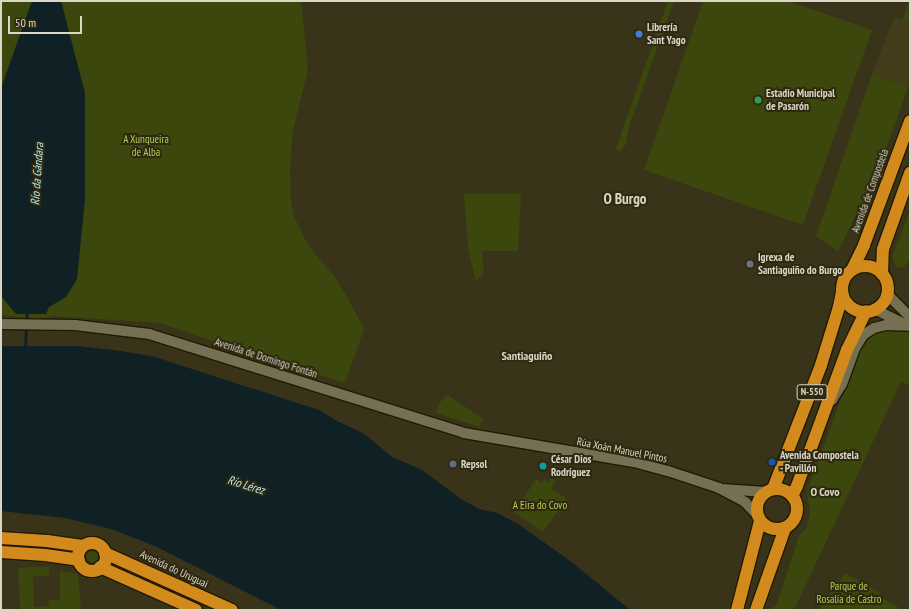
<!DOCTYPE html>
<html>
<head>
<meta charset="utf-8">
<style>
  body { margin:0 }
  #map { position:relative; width:911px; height:611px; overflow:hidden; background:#393319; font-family:"PT Sans Narrow",sans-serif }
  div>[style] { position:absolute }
  .built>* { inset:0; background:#433c1a }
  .green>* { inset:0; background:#3b470d }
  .round { border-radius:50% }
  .water>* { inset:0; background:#0f2125 }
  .stream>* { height:3px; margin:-1.5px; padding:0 1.5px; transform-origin:1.5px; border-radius:1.5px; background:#0f2125 }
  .roads { filter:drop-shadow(1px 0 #201a02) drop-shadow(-1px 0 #201a02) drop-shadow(0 1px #201a02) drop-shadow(0 -1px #201a02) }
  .secondary>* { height:10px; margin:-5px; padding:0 5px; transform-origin:5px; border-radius:5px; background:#756f53 }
  .highway>* { height:12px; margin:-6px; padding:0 6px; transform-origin:6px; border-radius:6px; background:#d28a1c }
  .highway>.ring { margin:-6px; padding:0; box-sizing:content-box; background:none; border:12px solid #d28a1c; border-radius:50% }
  .dots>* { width:11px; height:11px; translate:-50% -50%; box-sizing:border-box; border:2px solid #2e290f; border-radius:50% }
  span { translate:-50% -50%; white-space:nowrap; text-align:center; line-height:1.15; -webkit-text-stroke:4px #2e290f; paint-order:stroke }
  .shield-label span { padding:1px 3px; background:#2e290f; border:1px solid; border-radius:3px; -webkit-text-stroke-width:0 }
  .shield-label { font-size:10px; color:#dad7c8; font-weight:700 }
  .poi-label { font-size:11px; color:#dad7c8; font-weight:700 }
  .left { translate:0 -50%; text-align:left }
  .park-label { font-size:11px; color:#b2cf54 }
  .street-label { font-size:11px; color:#dad7c8 }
  .water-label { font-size:12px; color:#aee8f5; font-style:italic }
  .neighbourhood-label { font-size:12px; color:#dad7c8; font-weight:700 }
  .district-label { font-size:15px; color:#dad7c8; font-weight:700 }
  .frame { position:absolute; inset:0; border:2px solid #dad7c8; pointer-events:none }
  .scale { position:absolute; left:8px; top:16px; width:74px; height:18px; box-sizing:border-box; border:2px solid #dad7c8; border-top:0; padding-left:5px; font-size:12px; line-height:14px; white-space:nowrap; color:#dad7c8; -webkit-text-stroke:3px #2e290f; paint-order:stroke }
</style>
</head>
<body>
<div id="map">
  <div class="built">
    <div style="clip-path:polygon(894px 17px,910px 21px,910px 82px,908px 87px,872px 74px)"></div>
  </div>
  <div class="green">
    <div style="clip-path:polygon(1px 1px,301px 1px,308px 69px,293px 131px,290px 170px,291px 200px,294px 216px,304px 237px,312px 250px,334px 276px,348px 298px,364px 329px,345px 383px,218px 343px,160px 323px,52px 316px,48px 318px,28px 319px,28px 318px,1px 315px)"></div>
    <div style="clip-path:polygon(668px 1px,674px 1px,630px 124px,625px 146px,619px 152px,616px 148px)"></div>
    <div style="clip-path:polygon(703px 1px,788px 1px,872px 30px,803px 225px,644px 170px)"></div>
    <div style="clip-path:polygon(910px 1px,910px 21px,902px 19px)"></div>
    <div style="clip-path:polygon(872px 74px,908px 87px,863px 214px,857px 213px,838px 251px,816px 236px)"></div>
    <div style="clip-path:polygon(464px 194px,521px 194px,518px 251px,482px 251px,484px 273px,476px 281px,468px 249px)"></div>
    <div style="clip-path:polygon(910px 210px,910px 260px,903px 268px,896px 267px,892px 257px)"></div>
    <div style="clip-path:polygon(899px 329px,910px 331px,910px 386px,901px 382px,794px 610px,771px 610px,771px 608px,776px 606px,799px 536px,807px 527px,810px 512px,807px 491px,859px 350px,864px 340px,870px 335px,884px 330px)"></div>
    <div style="clip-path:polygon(448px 395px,483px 419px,480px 427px,436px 413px,439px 403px)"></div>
    <div style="clip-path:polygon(551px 478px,556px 480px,551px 489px,567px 499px,543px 532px,514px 512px,536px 479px,542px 483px,544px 479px,549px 482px)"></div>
    <div class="round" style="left:86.5px;top:550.5px;width:11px;height:11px"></div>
    <div style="clip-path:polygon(29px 567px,49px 567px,49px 576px,33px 576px,34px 607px,48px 606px,49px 600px,60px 600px,60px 571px,78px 574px,81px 610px,20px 610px,18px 569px)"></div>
    <div style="clip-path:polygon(845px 573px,880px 593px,880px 597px,903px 610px,818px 610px)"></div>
  </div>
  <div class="water">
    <div style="clip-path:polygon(32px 1px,61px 1px,85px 93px,85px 199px,77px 279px,66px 297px,49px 307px,46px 314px,16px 314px,1px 296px,1px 88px)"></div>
    <div style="clip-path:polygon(1px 346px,78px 346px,121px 351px,155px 357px,319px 410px,339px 422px,363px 433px,392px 457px,422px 470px,461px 499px,479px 509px,497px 513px,518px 524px,573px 563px,630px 610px,281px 610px,155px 546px,111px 529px,65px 518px,1px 511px)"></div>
  </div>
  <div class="stream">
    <div style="left:25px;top:347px;width:37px;rotate:-87deg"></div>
  </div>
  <div class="roads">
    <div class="secondary">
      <div style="left:887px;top:294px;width:33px;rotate:45deg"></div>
      <div style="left:874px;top:309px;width:34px;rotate:26deg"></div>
      <div style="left:1px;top:324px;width:74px;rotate:0.8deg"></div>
      <div style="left:75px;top:325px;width:75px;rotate:6.9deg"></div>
      <div style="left:149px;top:334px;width:330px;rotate:17.4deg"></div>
      <div style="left:464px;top:433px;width:172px;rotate:9.7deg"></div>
      <div style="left:634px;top:462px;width:35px;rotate:15deg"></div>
      <div style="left:668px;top:471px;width:54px;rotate:18.4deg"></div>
      <div style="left:719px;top:488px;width:30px;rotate:28deg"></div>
      <div style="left:745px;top:502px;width:18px;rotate:47deg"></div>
      <div style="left:832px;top:400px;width:19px;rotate:-58deg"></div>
      <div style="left:842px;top:384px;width:38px;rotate:-70deg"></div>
      <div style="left:855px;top:348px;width:15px;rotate:-58deg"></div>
      <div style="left:863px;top:335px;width:13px;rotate:-32deg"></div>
      <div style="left:874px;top:328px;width:12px;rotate:-14deg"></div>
      <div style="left:886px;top:325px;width:24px;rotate:2deg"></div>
      <div style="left:722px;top:489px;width:44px;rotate:3.9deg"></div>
    </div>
    <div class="highway">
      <div class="ring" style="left:842px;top:266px;width:34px;height:34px"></div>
      <div style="left:852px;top:270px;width:28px;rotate:-64deg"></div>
      <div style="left:864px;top:245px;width:132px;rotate:-69.6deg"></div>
      <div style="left:882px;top:274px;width:25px;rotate:-88deg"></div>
      <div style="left:883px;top:249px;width:81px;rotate:-70.4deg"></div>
      <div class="ring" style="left:757px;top:489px;width:28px;height:28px"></div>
      <div style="left:773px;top:489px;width:133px;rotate:-68.8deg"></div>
      <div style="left:821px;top:365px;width:61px;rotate:-72.8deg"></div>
      <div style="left:839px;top:307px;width:16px;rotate:-79deg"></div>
      <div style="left:792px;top:496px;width:11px;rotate:-63deg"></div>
      <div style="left:797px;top:486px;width:145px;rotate:-69.8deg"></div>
      <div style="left:847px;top:350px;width:43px;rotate:-64deg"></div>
      <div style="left:1px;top:538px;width:46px;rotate:3.7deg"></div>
      <div style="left:47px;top:541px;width:36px;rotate:8deg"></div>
      <div class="ring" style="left:78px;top:543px;width:16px;height:16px"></div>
      <div style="left:1px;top:552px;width:44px;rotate:3.9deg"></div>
      <div style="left:45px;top:555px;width:34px;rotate:8deg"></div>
      <div style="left:105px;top:553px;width:139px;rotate:24.2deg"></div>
      <div style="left:100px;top:567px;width:105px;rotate:24.1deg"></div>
      <div style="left:737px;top:610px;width:92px;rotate:-75.5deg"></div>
      <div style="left:756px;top:610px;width:87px;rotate:-70.5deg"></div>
    </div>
  </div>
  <div class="dots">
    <div style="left:639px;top:34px;background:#3f7fe0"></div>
    <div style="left:758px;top:100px;background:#2e9e5b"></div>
    <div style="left:750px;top:264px;background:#6b7280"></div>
    <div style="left:772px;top:462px;background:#1a4fb4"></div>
    <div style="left:453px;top:464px;background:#5c6f8a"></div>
    <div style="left:543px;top:466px;background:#0f9aa8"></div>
  </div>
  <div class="shield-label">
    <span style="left:812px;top:392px">N-550</span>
  </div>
  <div class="poi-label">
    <span class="left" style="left:647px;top:34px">Librería<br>Sant Yago</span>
    <span class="left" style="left:766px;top:100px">Estadio Municipal<br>de Pasarón</span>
    <span class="left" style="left:758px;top:264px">Igrexa de<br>Santiaguiño do Burgo</span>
    <span class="left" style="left:780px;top:462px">Avenida Compostela<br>- Pavillón</span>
    <span class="left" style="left:551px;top:466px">César Dios<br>Rodríguez</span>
    <span class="left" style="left:461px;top:464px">Repsol</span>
  </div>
  <div class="park-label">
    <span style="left:146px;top:146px">A Xunqueira<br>de Alba</span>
    <span style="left:540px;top:505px">A Eira do Covo</span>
    <span style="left:849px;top:593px">Parque de<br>Rosalía de Castro</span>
  </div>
  <div class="street-label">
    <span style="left:870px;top:191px;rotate:-70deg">Avenida de Compostela</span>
    <span style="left:266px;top:358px;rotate:18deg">Avenida de Domingo Fontán</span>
    <span style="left:622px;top:450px;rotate:11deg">Rúa Xoán Manuel Pintos</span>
    <span style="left:174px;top:569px;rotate:25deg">Avenida do Uruguai</span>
  </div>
  <div class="water-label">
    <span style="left:37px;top:174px;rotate:-86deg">Río da Gándara</span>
    <span style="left:246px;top:485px;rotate:17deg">Río Lérez</span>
  </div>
  <div class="neighbourhood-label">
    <span style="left:527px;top:356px">Santiaguiño</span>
    <span style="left:825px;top:492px">O Covo</span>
  </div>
  <div class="district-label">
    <span style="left:625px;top:199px">O Burgo</span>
  </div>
  <div class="frame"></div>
  <div class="scale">50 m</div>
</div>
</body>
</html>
